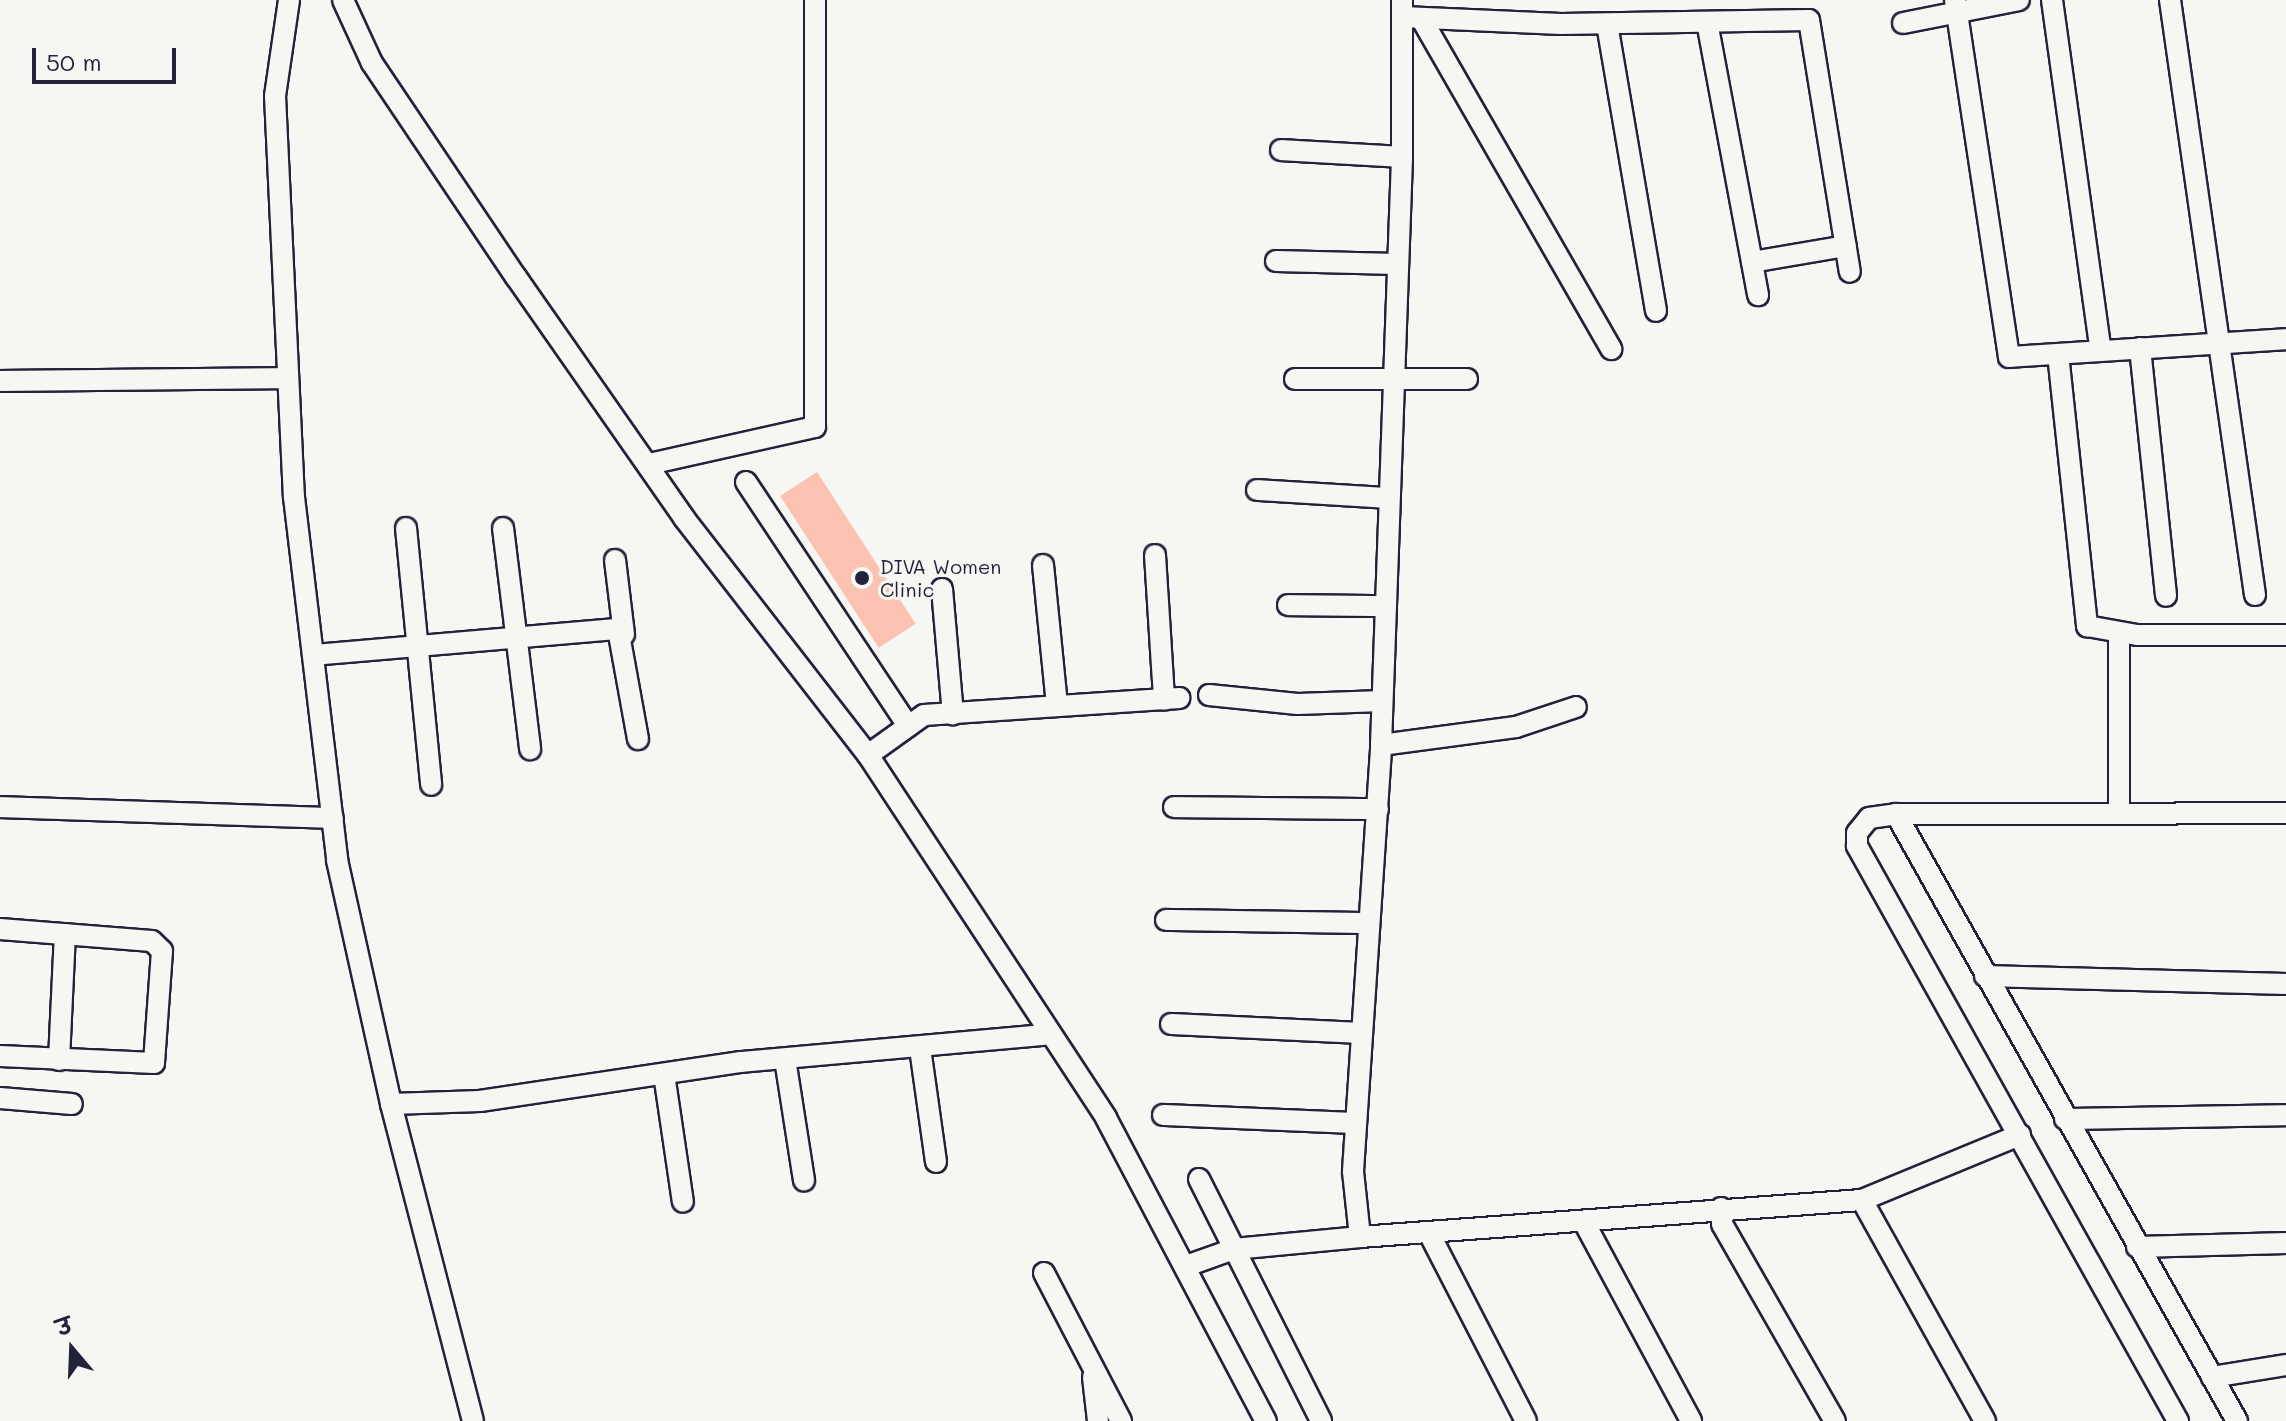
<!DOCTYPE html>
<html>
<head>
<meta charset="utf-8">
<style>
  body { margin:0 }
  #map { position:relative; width:2286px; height:1421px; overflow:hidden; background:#f6f6f2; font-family:Mali,"Playpen Sans Deva",sans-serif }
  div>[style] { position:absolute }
  .building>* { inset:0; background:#fbc2b2; transform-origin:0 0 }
  .roads { filter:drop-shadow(2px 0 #22223b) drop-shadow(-2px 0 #22223b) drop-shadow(0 2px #22223b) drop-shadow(0 -2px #22223b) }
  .street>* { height:20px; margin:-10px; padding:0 10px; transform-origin:10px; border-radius:10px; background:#f6f6f2 }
  .dots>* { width:22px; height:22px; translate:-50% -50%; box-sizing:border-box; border:4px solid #f6f6f2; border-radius:50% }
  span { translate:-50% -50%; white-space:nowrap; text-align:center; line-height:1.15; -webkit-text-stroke:6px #f6f6f2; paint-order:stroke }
  .poi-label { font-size:20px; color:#22223b }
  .left { translate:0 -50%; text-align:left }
  .north { position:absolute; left:32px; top:1309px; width:80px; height:80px; -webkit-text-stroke:6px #f6f6f2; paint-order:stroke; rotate:341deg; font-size:22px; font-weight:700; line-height:32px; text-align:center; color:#22223b }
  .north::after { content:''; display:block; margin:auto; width:28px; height:36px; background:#22223b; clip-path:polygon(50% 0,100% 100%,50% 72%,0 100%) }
  .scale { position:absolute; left:32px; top:48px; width:144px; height:36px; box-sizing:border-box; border:4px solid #22223b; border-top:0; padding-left:10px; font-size:24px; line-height:28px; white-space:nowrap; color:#22223b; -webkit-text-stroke:6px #f6f6f2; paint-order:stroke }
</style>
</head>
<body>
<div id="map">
  <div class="building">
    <div style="left:817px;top:472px;width:181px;height:44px;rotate:57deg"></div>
  </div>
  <div class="roads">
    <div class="street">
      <div style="left:289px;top:0;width:97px;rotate:98.3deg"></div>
      <div style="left:275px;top:96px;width:401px;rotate:87.3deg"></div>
      <div style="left:294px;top:497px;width:366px;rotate:83.2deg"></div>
      <div style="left:337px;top:860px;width:250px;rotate:77.5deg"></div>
      <div style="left:391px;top:1104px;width:89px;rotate:-1.9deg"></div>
      <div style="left:480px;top:1101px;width:264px;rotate:-8.5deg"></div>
      <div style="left:741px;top:1062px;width:306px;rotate:-5.1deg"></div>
      <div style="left:343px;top:0;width:69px;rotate:65.3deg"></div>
      <div style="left:372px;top:63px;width:258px;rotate:56.1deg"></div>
      <div style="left:516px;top:277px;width:294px;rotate:55.1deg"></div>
      <div style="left:684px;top:518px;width:300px;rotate:52.2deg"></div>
      <div style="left:868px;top:755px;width:434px;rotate:56.7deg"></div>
      <div style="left:1106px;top:1118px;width:343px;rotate:62.2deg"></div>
      <div style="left:1955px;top:0;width:361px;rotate:81.4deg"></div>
      <div style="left:2009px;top:357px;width:278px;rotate:-3.7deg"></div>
      <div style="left:2052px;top:0;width:354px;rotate:82.1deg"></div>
      <div style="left:2170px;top:0;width:601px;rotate:81.87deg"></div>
      <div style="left:1403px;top:17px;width:158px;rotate:2.5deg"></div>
      <div style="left:1561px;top:24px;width:248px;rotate:-0.9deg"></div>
      <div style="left:1809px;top:20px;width:255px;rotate:80.8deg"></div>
      <div style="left:1421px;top:18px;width:382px;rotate:60.1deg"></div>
      <div style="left:1707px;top:22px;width:278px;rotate:79.4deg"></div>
      <div style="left:1903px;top:23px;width:118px;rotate:-11.2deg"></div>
      <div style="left:1607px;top:24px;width:291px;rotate:80.3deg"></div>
      <div style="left:1281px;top:150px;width:121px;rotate:3.3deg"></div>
      <div style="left:1276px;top:261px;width:121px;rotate:1.4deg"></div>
      <div style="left:1752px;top:262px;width:95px;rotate:-9.7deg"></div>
      <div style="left:2140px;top:348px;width:249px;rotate:84deg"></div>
      <div style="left:2058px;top:354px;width:274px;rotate:83.9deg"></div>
      <div style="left:2087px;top:626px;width:51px;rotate:10.2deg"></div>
      <div style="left:2137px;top:635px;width:149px"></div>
      <div style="left:1295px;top:379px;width:172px"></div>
      <div style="left:0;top:381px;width:287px;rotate:-0.6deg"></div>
      <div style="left:649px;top:464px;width:170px;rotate:-12.6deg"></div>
      <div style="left:815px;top:427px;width:427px;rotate:-90deg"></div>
      <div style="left:746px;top:482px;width:293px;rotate:56.4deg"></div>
      <div style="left:1257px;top:490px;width:131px;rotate:3.5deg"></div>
      <div style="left:406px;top:528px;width:258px;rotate:84.4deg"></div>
      <div style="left:503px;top:528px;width:223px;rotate:83deg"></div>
      <div style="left:1155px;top:555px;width:145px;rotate:86.4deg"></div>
      <div style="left:615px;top:560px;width:75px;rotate:83.1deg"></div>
      <div style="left:1043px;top:565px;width:141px;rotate:84.3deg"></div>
      <div style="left:942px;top:589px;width:126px;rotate:85deg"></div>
      <div style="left:1288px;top:605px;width:98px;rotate:0.6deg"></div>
      <div style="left:2119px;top:632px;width:180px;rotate:90deg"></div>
      <div style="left:313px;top:655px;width:306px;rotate:-4.9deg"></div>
      <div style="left:618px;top:629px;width:112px;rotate:79.7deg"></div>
      <div style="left:1209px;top:695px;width:89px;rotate:5.8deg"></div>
      <div style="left:1298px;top:704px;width:84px;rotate:-2deg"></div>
      <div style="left:1381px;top:745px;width:136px;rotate:-7.6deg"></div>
      <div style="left:1516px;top:727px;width:63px;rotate:-18.4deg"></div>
      <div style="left:868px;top:755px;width:69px;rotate:-35.5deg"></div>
      <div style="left:924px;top:715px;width:256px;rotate:-3.8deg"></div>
      <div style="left:0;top:807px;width:333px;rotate:1.9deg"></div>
      <div style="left:1174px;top:807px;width:204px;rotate:0.6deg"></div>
      <div style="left:1896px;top:814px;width:390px;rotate:-0.1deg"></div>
      <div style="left:1166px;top:920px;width:202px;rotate:0.9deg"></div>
      <div style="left:0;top:929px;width:152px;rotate:4.5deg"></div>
      <div style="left:152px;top:941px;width:14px;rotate:45deg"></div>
      <div style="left:162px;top:951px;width:112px;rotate:94.1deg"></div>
      <div style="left:154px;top:1063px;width:154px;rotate:-177.4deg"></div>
      <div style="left:1985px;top:976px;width:301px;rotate:1.5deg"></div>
      <div style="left:1171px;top:1024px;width:191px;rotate:2.7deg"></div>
      <div style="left:920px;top:1048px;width:115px;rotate:82deg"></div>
      <div style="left:785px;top:1059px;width:123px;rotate:81.1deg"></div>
      <div style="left:59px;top:1060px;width:126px;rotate:-87.3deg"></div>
      <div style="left:664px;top:1074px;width:129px;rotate:81.6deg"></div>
      <div style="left:0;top:1098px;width:72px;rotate:4.8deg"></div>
      <div style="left:391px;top:1104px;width:327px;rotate:75.5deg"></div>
      <div style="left:1163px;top:1115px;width:193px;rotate:2.4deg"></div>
      <div style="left:2065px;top:1119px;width:221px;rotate:-1deg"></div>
      <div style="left:1199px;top:1179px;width:271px;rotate:63.2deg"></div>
      <div style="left:1862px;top:1200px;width:253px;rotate:60.9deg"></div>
      <div style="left:1721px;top:1208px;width:16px;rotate:86deg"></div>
      <div style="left:1722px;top:1224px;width:227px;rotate:60.2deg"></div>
      <div style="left:1584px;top:1222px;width:226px;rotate:61.7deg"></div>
      <div style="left:1430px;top:1235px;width:209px;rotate:62.7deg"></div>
      <div style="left:1360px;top:1237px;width:66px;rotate:-96.1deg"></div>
      <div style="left:1353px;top:1171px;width:427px;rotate:-86.2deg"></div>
      <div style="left:1381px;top:745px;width:588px;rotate:-87.95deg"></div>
      <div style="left:1402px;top:157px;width:157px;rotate:-90deg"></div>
      <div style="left:2137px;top:1247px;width:149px;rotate:-1.5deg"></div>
      <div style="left:1189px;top:1265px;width:48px;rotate:-19.6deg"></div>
      <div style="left:1234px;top:1249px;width:127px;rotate:-5.4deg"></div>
      <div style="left:1360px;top:1237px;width:503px;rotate:-4.22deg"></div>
      <div style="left:1862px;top:1200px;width:171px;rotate:-22.4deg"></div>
      <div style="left:1044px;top:1273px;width:167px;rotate:62.5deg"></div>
      <div style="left:1093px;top:1377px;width:44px;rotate:83.5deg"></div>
      <div style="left:2212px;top:1377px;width:75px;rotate:-9.2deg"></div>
      <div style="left:2178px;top:1421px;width:659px;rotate:-119.17deg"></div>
      <div style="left:1857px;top:846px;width:13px;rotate:-90deg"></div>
      <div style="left:1857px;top:833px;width:19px;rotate:-51deg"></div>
      <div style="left:1869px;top:818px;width:27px;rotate:-8deg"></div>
      <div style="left:1896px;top:814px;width:696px;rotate:60.67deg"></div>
    </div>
  </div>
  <div class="dots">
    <div style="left:862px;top:578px;background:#22223b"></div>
  </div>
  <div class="poi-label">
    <span class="left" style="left:880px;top:578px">DIVA Women<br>Clinic</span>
  </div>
  <div class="north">उ</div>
  <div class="scale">50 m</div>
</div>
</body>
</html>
